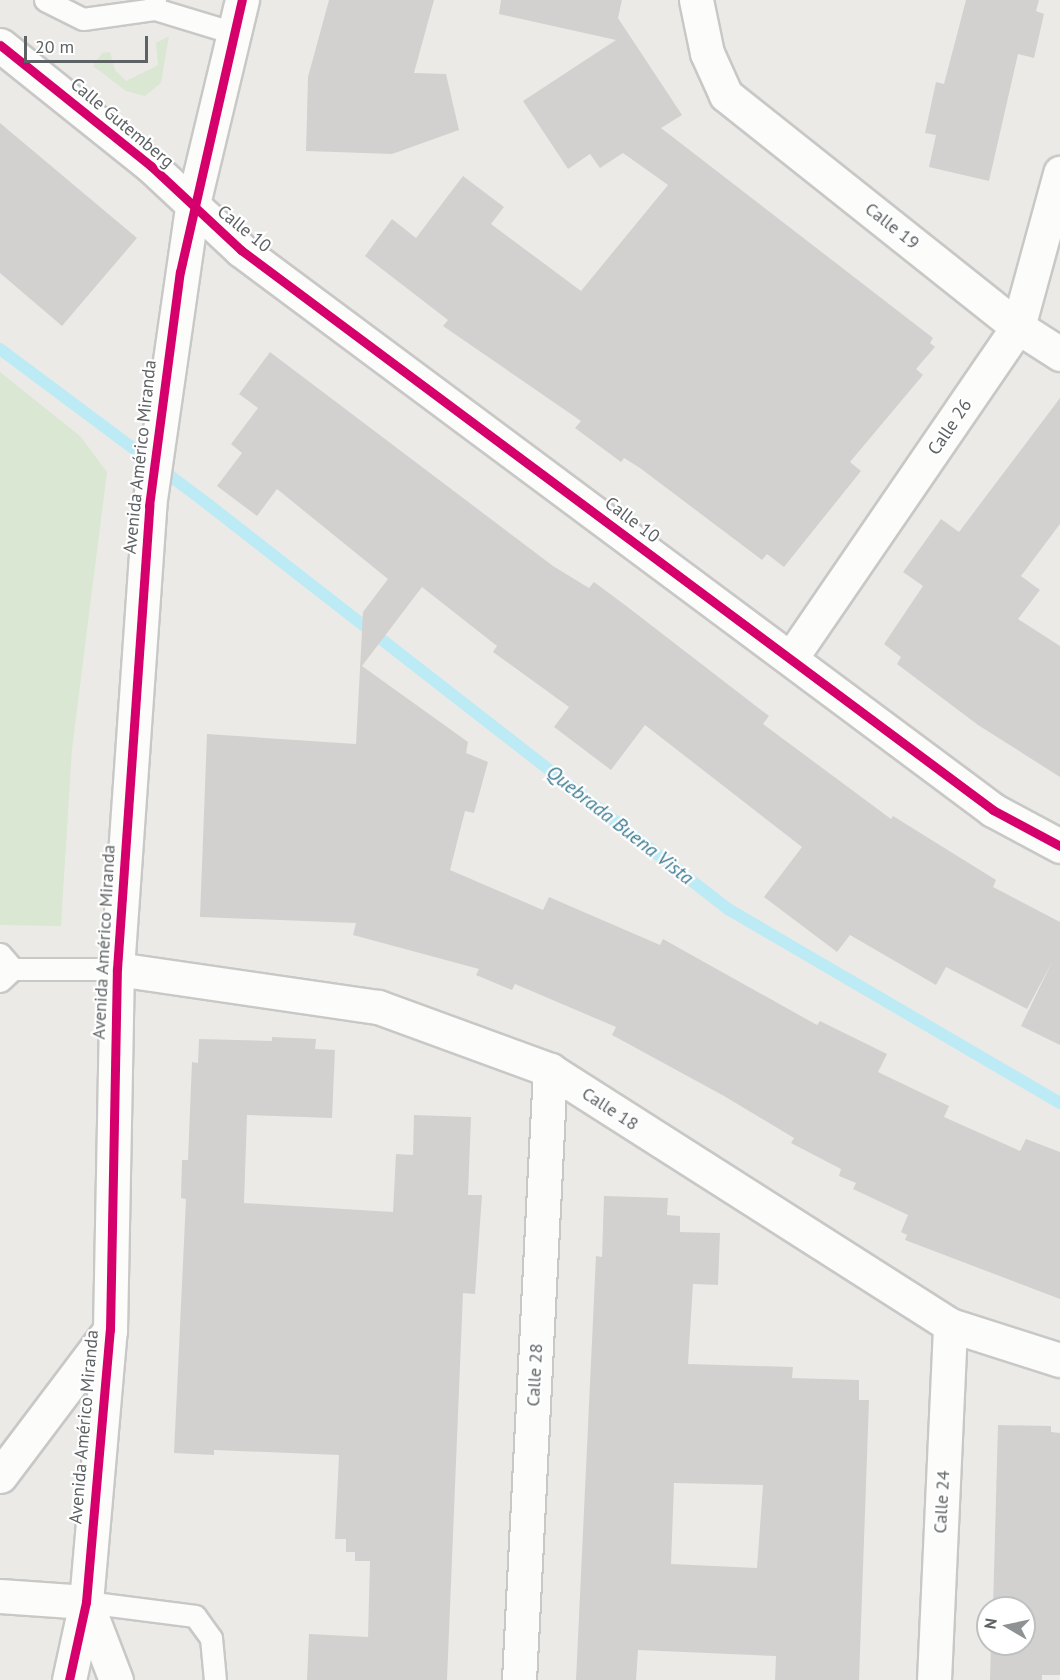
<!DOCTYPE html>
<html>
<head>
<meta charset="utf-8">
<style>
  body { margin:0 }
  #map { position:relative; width:1060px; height:1680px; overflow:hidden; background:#eceae7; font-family:"PT Sans",sans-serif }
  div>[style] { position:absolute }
  .green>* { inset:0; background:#dae7d3 }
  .stream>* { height:12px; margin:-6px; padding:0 6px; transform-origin:6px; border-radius:6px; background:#bcebf5 }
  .building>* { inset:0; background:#d3d1d0 }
  .roads { filter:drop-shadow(2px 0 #c8c8c7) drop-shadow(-2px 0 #c8c8c7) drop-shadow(0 2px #c8c8c7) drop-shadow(0 -2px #c8c8c7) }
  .service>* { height:21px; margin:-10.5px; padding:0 10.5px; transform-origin:10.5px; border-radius:10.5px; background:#fcfcfb }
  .minor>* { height:33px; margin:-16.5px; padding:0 16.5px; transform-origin:16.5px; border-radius:16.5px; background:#fcfcfb }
  .tertiary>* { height:33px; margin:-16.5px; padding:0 16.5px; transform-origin:16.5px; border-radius:16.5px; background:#fcfcfb }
  .cycleway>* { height:9px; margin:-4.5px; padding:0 4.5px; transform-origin:4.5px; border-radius:4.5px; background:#d6006c }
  span { translate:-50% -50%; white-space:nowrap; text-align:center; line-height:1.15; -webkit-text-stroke:4.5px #fff; paint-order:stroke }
  .street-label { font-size:18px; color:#5d6264 }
  .water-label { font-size:20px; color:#3c7c93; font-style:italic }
  .north { position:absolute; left:976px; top:1596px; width:60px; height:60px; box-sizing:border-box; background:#fff; border:2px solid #bec0c1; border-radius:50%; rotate:279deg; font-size:16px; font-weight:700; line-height:24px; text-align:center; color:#5d6264 }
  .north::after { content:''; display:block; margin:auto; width:21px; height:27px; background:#8f9292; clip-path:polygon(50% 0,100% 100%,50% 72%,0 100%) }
  .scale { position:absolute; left:24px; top:36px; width:124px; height:27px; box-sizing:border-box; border:3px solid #5d6264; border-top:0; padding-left:8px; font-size:18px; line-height:21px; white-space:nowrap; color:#5d6264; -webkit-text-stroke:4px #fff; paint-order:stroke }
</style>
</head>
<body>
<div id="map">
  <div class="green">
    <div style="clip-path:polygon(169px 36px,161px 83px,145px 96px,126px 91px,93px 66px,102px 53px,110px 52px,115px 70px,126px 81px,158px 65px,156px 43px)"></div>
    <div style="clip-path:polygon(0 372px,80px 436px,107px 472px,72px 749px,61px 926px,0 925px)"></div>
  </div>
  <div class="stream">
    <div style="left:0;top:349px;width:261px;rotate:36.7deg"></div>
    <div style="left:209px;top:505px;width:658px;rotate:37.9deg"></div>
    <div style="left:728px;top:909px;width:385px;rotate:30.3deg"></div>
  </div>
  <div class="building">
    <div style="clip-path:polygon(329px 0,434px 0,414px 73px,446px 74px,459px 130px,392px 154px,306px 151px,308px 77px)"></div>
    <div style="clip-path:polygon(501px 0,622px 0,618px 18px,682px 115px,661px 128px,933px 338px,930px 343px,935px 347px,916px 369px,923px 375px,850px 462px,861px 471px,784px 567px,767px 554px,762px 560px,640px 468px,624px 458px,621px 462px,575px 428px,581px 421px,443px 326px,448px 320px,365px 256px,392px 219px,416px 238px,463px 176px,504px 207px,491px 224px,581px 291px,668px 185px,623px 153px,600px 168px,590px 154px,568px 169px,523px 101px,616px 40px,499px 14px)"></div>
    <div style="clip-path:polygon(966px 0,1039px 0,1036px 11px,1044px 14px,1034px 58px,1018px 54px,989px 181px,929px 167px,936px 135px,925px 133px,936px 82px,944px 84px)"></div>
    <div style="clip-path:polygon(0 123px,137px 238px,62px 326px,0 273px)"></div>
    <div style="clip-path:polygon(270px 352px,553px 566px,589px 588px,594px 582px,625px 605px,769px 716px,763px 724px,891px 819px,893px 816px,996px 880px,993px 887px,1060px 922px,1060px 1045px,1021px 1026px,1052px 962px,1027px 1009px,946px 967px,936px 985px,850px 935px,837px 952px,764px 897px,802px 847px,645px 725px,611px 770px,554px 727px,569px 707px,493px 652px,497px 646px,422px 587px,362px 666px,468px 742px,466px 753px,488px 762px,474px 813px,465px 811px,450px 870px,543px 910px,549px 897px,660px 945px,663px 939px,817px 1025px,820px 1021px,887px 1054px,878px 1072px,949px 1106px,944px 1117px,1020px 1151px,1026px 1139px,1060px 1152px,1060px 1299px,905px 1240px,907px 1235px,901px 1232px,908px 1215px,853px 1189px,856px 1183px,839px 1176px,841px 1169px,791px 1143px,794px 1138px,724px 1096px,612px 1035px,616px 1027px,515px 984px,512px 990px,476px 975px,479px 969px,353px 935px,356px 923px,200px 917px,207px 734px,356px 744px,363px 612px,388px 579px,277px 489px,257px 516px,217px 486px,242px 453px,231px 444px,258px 408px,239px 394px)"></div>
    <div style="clip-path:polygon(1060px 398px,1060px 524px,1021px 576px,1040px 590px,1018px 619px,1060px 646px,1060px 777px,978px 725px,897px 664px,901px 657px,884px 644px,923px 586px,903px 572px,941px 519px,959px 532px)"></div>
    <div style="clip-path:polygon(272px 1037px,316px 1039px,315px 1049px,335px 1050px,332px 1118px,247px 1115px,244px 1203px,393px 1212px,396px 1154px,413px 1155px,414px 1115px,471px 1117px,468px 1195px,482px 1195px,475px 1294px,463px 1293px,447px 1680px,307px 1680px,309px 1634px,368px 1637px,370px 1561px,355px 1561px,355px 1552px,346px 1552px,346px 1539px,335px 1539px,339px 1455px,214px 1450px,214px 1455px,174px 1453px,186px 1199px,181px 1198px,182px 1160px,188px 1160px,192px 1062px,198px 1063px,199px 1039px,272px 1041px)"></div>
    <div style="clip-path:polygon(evenodd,604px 1196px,668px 1198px,667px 1215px,680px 1216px,680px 1232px,720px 1233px,718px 1285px,693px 1284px,688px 1364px,793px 1367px,792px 1378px,859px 1380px,859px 1400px,869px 1400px,859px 1680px,775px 1680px,776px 1656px,638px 1650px,636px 1680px,576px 1680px,596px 1256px,602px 1257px,604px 1196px,674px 1483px,763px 1485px,757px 1568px,671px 1564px,674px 1483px)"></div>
    <div style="clip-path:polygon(998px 1425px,1051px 1426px,1051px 1432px,1060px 1433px,1060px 1675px,1042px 1675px,1042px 1680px,990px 1680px,991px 1644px,1024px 1644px,1024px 1608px,993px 1608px)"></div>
  </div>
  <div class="roads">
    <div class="service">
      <div style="left:45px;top:0;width:42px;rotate:26.6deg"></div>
      <div style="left:83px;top:19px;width:73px;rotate:-7.9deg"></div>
      <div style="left:155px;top:9px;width:9px;rotate:-90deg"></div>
      <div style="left:155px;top:9px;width:83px;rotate:16.9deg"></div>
      <div style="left:0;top:954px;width:20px;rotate:49deg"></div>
      <div style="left:0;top:981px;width:18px;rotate:-43deg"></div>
      <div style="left:13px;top:969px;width:104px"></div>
      <div style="left:86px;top:1602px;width:110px;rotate:7.3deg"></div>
      <div style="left:195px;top:1616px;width:27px;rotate:54deg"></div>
      <div style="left:211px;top:1638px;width:42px;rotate:84.6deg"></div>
    </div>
    <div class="minor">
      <div style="left:696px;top:0;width:54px;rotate:78.3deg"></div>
      <div style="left:707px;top:53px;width:46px;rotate:65.7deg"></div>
      <div style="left:726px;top:95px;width:373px;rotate:38.5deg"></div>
      <div style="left:1018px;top:327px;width:50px;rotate:32.7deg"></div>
      <div style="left:0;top:45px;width:193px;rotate:38.7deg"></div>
      <div style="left:151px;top:166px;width:123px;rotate:43deg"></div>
      <div style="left:241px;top:250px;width:938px;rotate:36.67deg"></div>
      <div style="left:993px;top:810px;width:76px;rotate:28.2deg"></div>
      <div style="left:192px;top:208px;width:214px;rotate:-76.5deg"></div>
      <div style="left:791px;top:658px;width:401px;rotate:-55.6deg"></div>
      <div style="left:1018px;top:327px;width:160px;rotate:-74.7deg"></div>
      <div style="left:117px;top:969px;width:264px;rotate:8.3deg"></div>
      <div style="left:378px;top:1007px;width:183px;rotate:20.1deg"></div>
      <div style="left:550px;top:1070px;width:474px;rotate:32.5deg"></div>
      <div style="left:950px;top:1325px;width:115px;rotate:17.7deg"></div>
      <div style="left:0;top:1476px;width:183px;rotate:-53deg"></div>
      <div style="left:0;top:1596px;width:86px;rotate:4deg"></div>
      <div style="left:519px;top:1680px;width:611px;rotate:-87.09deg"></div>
      <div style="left:934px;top:1680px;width:355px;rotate:-87.4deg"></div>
    </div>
    <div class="tertiary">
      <div style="left:86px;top:1602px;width:84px;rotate:69deg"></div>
      <div style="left:69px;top:1680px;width:80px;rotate:-77.7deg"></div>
      <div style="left:86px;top:1602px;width:273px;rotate:-85deg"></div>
      <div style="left:110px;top:1330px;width:361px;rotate:-88.9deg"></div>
      <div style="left:117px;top:969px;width:464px;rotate:-86deg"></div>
      <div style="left:149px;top:506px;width:301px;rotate:-81.8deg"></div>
    </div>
  </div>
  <div class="cycleway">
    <div style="left:0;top:45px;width:193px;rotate:38.7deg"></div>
    <div style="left:151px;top:166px;width:123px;rotate:43deg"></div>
    <div style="left:241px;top:250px;width:938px;rotate:36.67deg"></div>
    <div style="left:993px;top:810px;width:76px;rotate:28.2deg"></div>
    <div style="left:69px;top:1680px;width:80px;rotate:-77.7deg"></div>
    <div style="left:86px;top:1602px;width:273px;rotate:-85deg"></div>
    <div style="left:110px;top:1330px;width:361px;rotate:-88.9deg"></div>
    <div style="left:117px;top:969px;width:464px;rotate:-86deg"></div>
    <div style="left:149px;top:506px;width:236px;rotate:-82.5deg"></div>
    <div style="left:180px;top:272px;width:279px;rotate:-77.2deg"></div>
  </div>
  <div class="street-label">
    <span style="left:122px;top:123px;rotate:40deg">Calle Gutemberg</span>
    <span style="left:892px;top:226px;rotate:38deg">Calle 19</span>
    <span style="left:244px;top:229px;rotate:39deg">Calle 10</span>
    <span style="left:950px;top:427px;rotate:-56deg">Calle 26</span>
    <span style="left:140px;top:457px;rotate:-84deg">Avenida Américo Miranda</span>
    <span style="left:632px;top:520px;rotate:37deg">Calle 10</span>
    <span style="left:104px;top:942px;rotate:-87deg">Avenida Américo Miranda</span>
    <span style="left:610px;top:1109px;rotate:33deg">Calle 18</span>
    <span style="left:535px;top:1375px;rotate:-87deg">Calle 28</span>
    <span style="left:84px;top:1427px;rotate:-85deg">Avenida Américo Miranda</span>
    <span style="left:942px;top:1502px;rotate:-87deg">Calle 24</span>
  </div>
  <div class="water-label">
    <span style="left:620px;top:825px;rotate:38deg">Quebrada Buena Vista</span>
  </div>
  <div class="north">N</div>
  <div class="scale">20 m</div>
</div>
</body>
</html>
